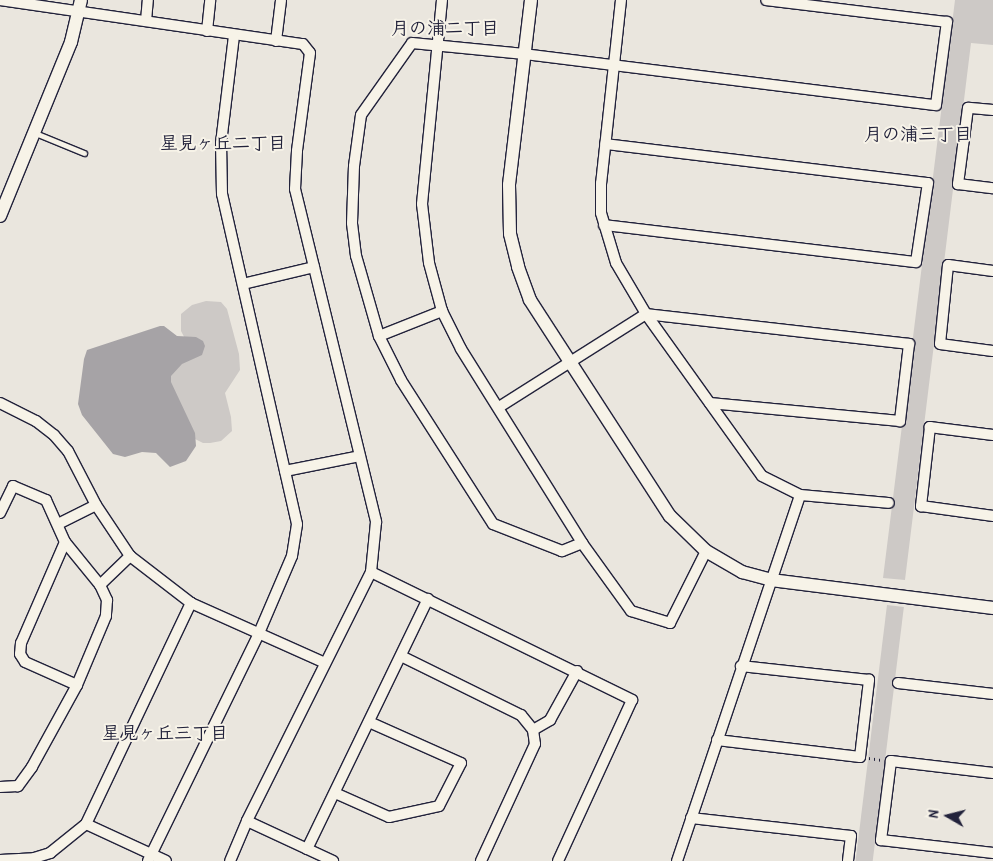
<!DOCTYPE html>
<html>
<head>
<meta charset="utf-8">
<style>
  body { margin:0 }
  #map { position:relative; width:993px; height:861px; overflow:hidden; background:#eae6de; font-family:"Patrick Hand","Klee One",sans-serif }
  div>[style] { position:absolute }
  .green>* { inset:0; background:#cdc9c6; transform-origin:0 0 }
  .water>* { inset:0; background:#a6a3a6 }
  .path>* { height:2.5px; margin-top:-1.25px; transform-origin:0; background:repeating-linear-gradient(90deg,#22223b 0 1px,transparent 0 5px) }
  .roads { filter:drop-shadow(1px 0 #22223b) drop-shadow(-1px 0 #22223b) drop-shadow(0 1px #22223b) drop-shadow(0 -1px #22223b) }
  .service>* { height:5px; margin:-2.5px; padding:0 2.5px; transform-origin:2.5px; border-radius:2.5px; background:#f7f3e8 }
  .minor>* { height:10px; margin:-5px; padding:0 5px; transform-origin:5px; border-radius:5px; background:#f7f3e8 }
  .tertiary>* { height:12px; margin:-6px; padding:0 6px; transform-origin:6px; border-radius:6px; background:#f7f3e8 }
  span { translate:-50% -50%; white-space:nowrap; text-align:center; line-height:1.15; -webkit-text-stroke:4px #f7f3e8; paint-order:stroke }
  .neighbourhood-label { font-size:18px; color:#22223b; font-weight:700 }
  .north { position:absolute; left:923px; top:791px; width:50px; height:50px; -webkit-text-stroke:4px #f7f3e8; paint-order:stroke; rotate:278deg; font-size:14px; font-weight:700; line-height:20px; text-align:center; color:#22223b }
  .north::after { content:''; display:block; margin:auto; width:18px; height:22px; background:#22223b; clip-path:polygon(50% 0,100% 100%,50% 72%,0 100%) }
</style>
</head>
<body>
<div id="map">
  <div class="green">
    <div style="clip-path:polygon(955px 0,993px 0,993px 45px,971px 43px,905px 580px,883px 578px)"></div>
    <div style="clip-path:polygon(206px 301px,221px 302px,227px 309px,239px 354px,240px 370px,225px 393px,231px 417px,232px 431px,221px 441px,210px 443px,203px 443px,191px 437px,171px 395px,169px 370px,191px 350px,181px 331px,181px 314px,192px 305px)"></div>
    <div style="left:887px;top:605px;width:17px;height:258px;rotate:7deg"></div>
  </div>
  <div class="water">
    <div style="clip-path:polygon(160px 326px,164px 326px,177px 336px,196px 337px,203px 341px,205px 346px,202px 355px,182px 364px,171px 376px,171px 382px,195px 433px,196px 446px,186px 461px,170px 467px,156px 453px,142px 452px,125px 457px,113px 454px,82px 415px,78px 404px,84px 359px,87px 350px)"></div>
  </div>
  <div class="path">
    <div style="left:869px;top:758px;width:12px;rotate:9deg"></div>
  </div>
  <div class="roads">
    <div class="service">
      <div style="left:35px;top:133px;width:53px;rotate:22.2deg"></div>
    </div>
    <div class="minor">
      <div style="left:0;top:0;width:306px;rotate:8.3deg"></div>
      <div style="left:303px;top:44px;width:11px;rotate:52deg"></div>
      <div style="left:310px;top:53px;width:99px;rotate:97.6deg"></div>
      <div style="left:297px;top:151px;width:38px;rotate:93deg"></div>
      <div style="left:295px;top:189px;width:343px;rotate:76.3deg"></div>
      <div style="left:376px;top:522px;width:50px;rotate:95.7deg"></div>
      <div style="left:371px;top:572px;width:278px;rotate:116.5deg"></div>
      <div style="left:247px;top:821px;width:43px;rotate:113deg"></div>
      <div style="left:442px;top:0;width:205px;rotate:95.6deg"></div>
      <div style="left:422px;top:204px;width:59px;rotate:83.2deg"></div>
      <div style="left:429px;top:263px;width:50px;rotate:74.8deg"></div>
      <div style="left:442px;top:311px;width:42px;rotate:63.4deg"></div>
      <div style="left:461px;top:349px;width:229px;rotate:58deg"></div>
      <div style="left:582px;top:543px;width:84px;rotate:54.2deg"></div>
      <div style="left:631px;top:611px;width:41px;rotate:17.1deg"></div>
      <div style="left:670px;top:623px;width:80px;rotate:-63.4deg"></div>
      <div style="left:621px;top:0;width:184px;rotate:96.2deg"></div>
      <div style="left:601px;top:183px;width:30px;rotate:90deg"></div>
      <div style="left:601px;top:213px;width:52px;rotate:73.3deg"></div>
      <div style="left:616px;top:263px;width:59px;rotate:59.5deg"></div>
      <div style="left:646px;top:314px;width:199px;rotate:54.4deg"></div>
      <div style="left:762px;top:476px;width:42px;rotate:26.6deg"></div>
      <div style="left:800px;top:495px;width:89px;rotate:5.1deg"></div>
      <div style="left:146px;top:21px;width:21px;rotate:-85deg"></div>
      <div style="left:207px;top:31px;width:31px;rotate:-84deg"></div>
      <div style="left:276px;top:41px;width:41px;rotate:-83deg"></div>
      <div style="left:993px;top:110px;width:25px;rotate:-175deg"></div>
      <div style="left:968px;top:108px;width:77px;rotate:97.5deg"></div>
      <div style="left:958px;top:184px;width:35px;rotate:7deg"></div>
      <div style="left:604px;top:225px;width:314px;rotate:6.8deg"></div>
      <div style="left:916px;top:262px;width:80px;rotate:-81.4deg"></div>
      <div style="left:928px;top:183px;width:325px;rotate:-173.1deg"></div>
      <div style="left:993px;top:271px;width:45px;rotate:-172.4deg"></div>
      <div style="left:948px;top:265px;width:79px;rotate:95.8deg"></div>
      <div style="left:940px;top:344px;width:53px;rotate:7.5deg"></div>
      <div style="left:243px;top:284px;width:73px;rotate:-13.5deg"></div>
      <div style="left:379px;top:336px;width:68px;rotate:-21.6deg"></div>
      <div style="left:0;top:403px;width:40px;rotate:26.6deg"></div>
      <div style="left:36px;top:421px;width:23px;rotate:38deg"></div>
      <div style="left:54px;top:435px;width:21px;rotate:49deg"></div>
      <div style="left:68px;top:451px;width:61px;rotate:62.6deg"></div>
      <div style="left:96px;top:505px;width:61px;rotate:56.3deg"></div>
      <div style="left:130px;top:556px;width:77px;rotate:37.6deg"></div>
      <div style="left:191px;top:603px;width:147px;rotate:24.1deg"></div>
      <div style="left:499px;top:407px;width:174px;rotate:-32.3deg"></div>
      <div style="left:646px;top:314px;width:265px;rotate:6.5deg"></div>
      <div style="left:909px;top:344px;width:78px;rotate:96.7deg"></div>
      <div style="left:900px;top:421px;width:191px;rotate:-174.6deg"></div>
      <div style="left:993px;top:435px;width:64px;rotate:-172.8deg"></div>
      <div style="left:930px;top:427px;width:80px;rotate:96.5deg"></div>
      <div style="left:921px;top:506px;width:73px;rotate:7.9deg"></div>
      <div style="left:285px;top:471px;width:76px;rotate:-11.3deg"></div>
      <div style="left:0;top:513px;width:30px;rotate:-64deg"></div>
      <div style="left:13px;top:486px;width:36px;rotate:23deg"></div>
      <div style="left:46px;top:500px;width:46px;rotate:65.7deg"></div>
      <div style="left:65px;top:542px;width:55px;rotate:50.9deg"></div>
      <div style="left:100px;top:585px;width:17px;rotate:65deg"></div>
      <div style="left:107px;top:600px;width:16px;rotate:94deg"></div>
      <div style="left:106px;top:616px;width:75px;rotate:112.8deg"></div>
      <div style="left:77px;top:685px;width:94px;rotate:118.8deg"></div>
      <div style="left:32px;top:767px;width:24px;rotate:126deg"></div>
      <div style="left:18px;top:786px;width:18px;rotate:177deg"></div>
      <div style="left:58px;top:524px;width:42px;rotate:-26.6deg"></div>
      <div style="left:65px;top:542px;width:110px;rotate:113.5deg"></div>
      <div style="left:21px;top:643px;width:11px;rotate:95deg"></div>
      <div style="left:20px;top:654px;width:9px;rotate:58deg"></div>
      <div style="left:25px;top:662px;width:57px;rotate:23.9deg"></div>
      <div style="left:582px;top:543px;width:22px;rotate:158deg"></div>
      <div style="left:562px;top:551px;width:74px;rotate:-158.6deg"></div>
      <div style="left:493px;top:524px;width:171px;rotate:-122.6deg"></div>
      <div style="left:401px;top:380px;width:49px;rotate:-116.6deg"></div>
      <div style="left:379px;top:336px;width:83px;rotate:-106deg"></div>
      <div style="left:356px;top:256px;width:33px;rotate:-97deg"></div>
      <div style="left:352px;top:223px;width:57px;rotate:-88deg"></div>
      <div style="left:354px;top:166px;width:51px;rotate:-82.2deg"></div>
      <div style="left:361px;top:115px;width:88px;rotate:-54.7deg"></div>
      <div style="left:412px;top:43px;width:113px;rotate:5.6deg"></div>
      <div style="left:524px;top:54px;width:415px;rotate:7.1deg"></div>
      <div style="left:936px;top:105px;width:84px;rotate:-82.5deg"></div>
      <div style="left:947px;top:22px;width:182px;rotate:-173.1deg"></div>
      <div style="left:371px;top:572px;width:291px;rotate:26.1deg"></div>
      <div style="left:632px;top:700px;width:177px;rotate:114.7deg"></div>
      <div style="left:100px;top:585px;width:42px;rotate:-44deg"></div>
      <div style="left:401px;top:656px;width:134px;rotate:26.2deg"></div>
      <div style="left:521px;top:715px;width:19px;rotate:51deg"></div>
      <div style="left:533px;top:730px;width:14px;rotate:82deg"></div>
      <div style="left:535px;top:744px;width:129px;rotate:114.8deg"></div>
      <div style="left:898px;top:683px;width:96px;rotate:6.6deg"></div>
      <div style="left:533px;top:730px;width:20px;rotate:-30deg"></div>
      <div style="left:550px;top:720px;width:56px;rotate:-61.1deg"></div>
      <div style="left:717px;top:740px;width:144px;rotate:6.8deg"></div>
      <div style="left:860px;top:757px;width:78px;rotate:-83.3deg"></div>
      <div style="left:869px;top:680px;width:129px;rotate:-173.8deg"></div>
      <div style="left:993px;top:773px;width:103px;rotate:-173.3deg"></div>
      <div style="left:891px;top:761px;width:80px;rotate:97.2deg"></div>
      <div style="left:881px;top:840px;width:113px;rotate:6.6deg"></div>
      <div style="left:335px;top:793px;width:59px;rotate:24deg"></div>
      <div style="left:389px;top:817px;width:51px;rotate:-12.4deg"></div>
      <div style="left:439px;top:806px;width:48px;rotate:-62.9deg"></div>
      <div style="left:461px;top:763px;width:101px;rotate:-156deg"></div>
      <div style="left:691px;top:818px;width:161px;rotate:6.4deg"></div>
      <div style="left:851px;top:836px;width:25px;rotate:97deg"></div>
      <div style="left:247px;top:821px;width:95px;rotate:24.9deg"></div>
      <div style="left:86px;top:824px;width:88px;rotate:24.8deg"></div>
      <div style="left:307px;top:849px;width:278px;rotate:-64.2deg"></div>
      <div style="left:0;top:860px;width:34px;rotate:-3deg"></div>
      <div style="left:34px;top:858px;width:17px;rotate:-17deg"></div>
      <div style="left:50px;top:853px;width:46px;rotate:-38.9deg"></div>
      <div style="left:86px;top:824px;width:245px;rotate:-64.6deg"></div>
      <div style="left:148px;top:861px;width:254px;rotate:-64deg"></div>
      <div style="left:259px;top:633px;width:84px;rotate:-66.8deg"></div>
      <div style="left:292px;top:556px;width:32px;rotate:-81deg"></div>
      <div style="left:297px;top:524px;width:338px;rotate:-102.8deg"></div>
      <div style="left:222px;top:194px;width:51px;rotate:-91.1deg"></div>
      <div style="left:221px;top:143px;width:109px;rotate:-83.1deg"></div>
      <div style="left:677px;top:861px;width:386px;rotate:-71.4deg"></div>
    </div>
    <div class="tertiary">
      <div style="left:531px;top:0;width:186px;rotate:96.8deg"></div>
      <div style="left:509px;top:185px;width:49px;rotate:88.8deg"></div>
      <div style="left:510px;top:234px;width:34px;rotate:76deg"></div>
      <div style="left:518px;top:267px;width:35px;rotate:70deg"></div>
      <div style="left:530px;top:300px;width:257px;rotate:57.1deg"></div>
      <div style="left:670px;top:516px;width:50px;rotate:44.2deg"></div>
      <div style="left:706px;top:551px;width:42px;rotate:30.3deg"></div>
      <div style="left:742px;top:572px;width:30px;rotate:15deg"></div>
      <div style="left:771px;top:580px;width:224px;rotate:7.2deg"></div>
      <div style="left:0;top:216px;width:188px;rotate:-67.8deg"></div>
      <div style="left:71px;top:42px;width:43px;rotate:-76.6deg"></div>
    </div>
  </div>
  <div class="neighbourhood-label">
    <span style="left:445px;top:28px">月の浦二丁目</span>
    <span style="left:918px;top:134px">月の浦三丁目</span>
    <span style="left:223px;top:143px">星見ヶ丘二丁目</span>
    <span style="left:165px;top:733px">星見ヶ丘三丁目</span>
  </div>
  <div class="north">N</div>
</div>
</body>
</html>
